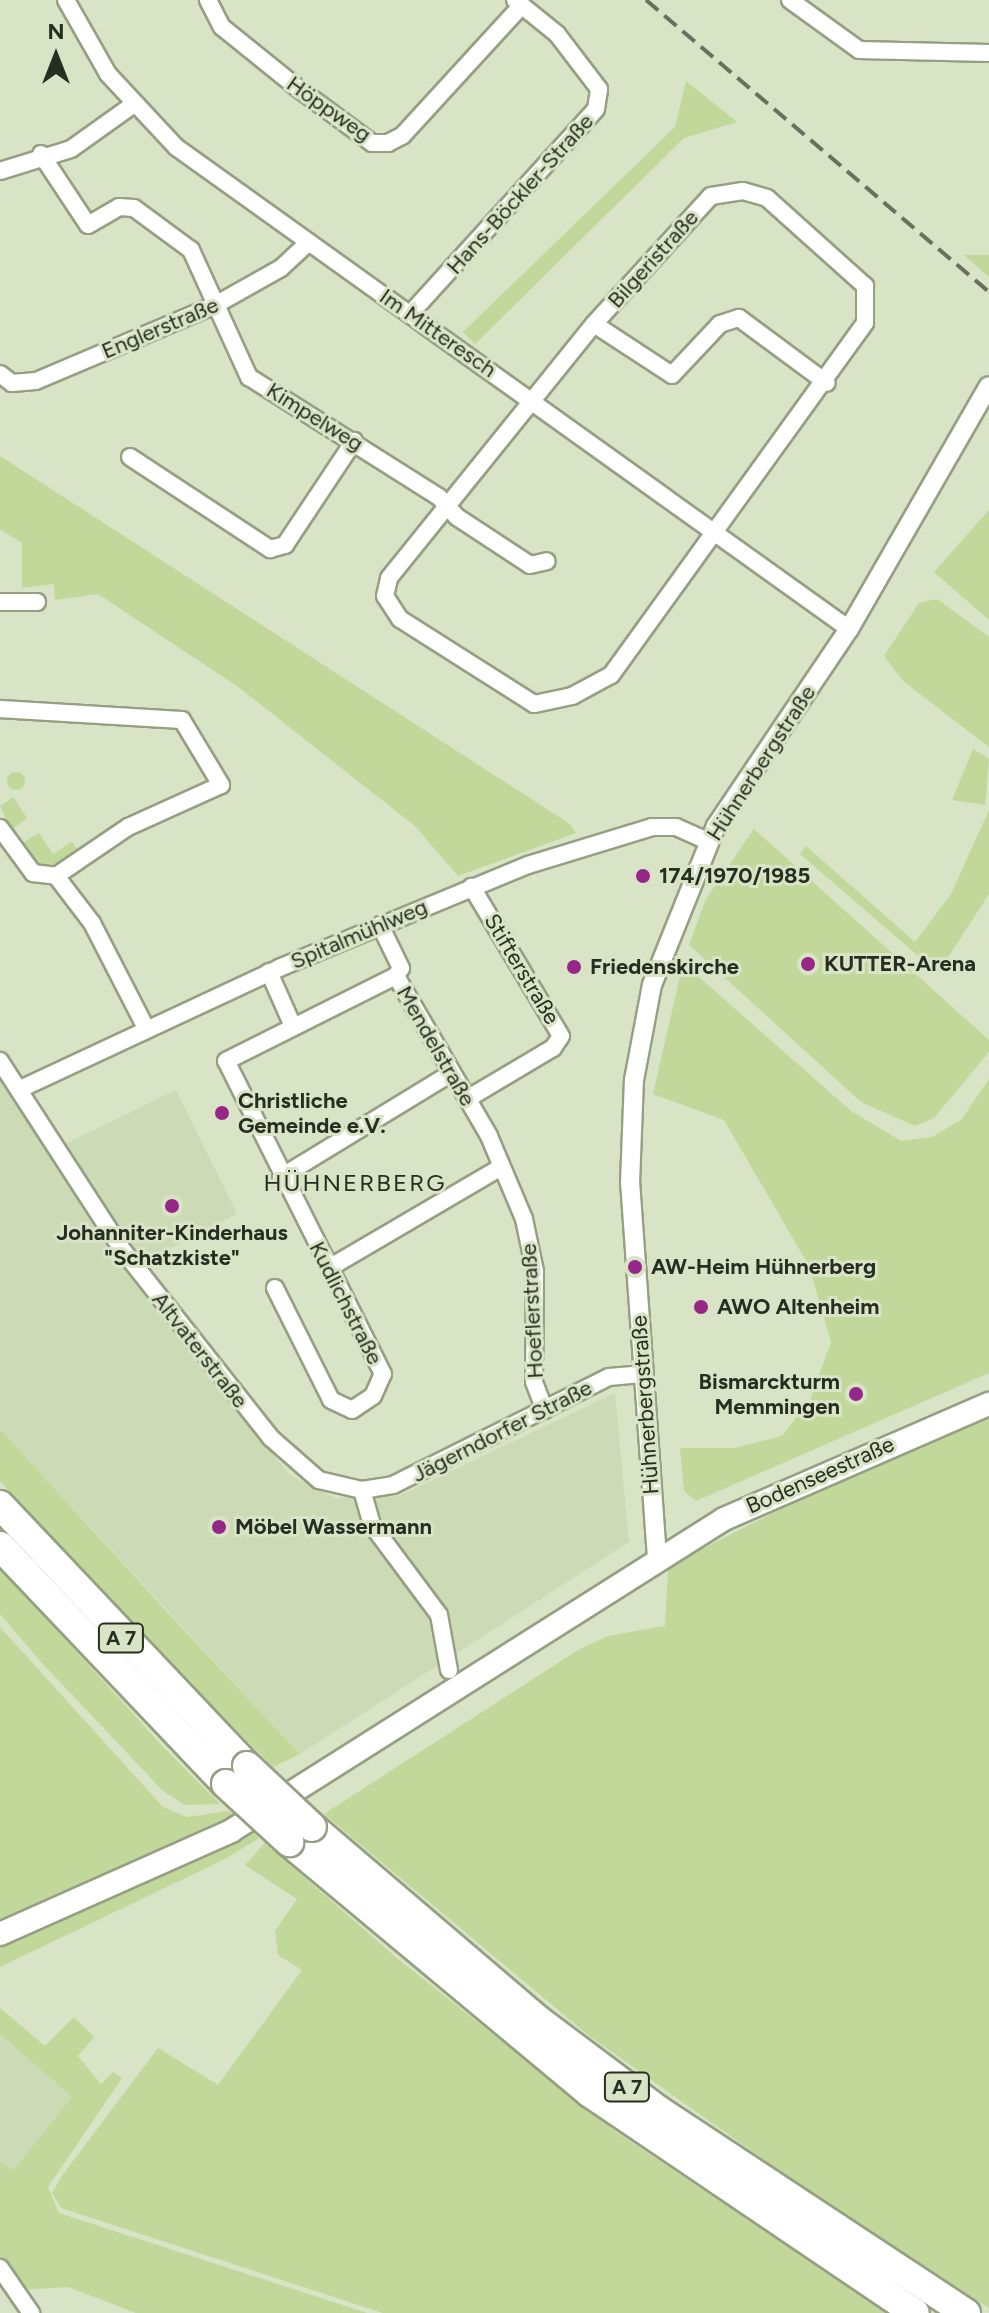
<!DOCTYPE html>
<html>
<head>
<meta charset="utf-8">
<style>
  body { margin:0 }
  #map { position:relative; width:989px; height:2313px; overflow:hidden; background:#d8e4c5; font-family:Figtree,sans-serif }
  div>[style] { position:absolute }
  .built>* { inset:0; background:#ccdab5 }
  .green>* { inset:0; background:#c1d89a }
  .round { border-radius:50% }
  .roads { filter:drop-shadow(2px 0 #95a083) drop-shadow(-2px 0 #95a083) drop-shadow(0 2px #95a083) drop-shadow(0 -2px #95a083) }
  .minor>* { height:16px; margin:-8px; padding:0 8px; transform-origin:8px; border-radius:8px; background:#fff }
  .tertiary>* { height:18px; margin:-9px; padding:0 9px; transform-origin:9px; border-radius:9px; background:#fff }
  .secondary>* { height:22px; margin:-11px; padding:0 11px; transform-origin:11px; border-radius:11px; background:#fff }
  .motorway>* { height:28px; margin:-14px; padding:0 14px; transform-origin:14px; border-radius:14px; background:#fff }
  .rail>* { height:4px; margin-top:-2px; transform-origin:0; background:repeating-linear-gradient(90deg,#69715e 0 16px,transparent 0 24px) }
  .bridges { filter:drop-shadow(2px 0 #95a083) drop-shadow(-2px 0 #95a083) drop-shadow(0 2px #95a083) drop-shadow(0 -2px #95a083) }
  .motorway-bridge>* { height:28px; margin:-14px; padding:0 14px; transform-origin:14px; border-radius:14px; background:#fff }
  .dots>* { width:22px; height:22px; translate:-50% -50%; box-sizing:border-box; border:4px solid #d8e4c5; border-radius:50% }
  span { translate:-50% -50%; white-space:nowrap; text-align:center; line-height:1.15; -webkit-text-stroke:6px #d8e4c5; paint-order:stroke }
  .shield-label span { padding:2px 6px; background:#d8e4c5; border:2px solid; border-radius:6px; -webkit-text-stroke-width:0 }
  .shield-label { font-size:20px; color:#282d21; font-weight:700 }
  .street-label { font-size:22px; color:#282d21 }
  .poi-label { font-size:22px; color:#282d21; font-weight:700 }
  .left { translate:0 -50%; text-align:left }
  .right { translate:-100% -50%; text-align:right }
  .neighbourhood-label { font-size:24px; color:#282d21; letter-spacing:2px }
  .north { position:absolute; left:16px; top:16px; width:80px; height:80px; -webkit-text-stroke:6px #d8e4c5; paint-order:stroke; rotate:0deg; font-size:22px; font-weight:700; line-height:32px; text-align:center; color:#282d21 }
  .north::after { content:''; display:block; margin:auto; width:28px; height:36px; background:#282d21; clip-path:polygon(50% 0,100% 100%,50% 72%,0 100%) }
</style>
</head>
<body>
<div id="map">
  <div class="built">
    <div style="clip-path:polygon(0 1079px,113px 1257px,290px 1475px,335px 1498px,399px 1496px,615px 1393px,629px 1542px,300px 1754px,0 1429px)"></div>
    <div style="clip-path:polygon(176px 1090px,237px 1214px,144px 1262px,63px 1145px)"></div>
    <div style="clip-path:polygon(0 2034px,72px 2097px,13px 2170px,0 2161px)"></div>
  </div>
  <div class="green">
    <div style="clip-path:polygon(686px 81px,737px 122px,684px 138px,475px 344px,463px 332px,675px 127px)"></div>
    <div style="clip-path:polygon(964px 255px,989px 255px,989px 277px)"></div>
    <div style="clip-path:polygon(0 456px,570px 824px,576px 833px,458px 876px,415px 826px,237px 686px,98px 594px,55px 600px,54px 584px,22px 588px,22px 543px,0 529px)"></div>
    <div style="clip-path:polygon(989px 510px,989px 620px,934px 572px)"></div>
    <div style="clip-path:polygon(937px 599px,989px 637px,989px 747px,903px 681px,884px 656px,919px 603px)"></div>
    <div style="clip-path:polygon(973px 749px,989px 759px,985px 805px,952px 800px)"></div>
    <div class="round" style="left:7px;top:772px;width:18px;height:18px"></div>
    <div style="clip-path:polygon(13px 797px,27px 818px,11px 830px,0 806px)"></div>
    <div style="clip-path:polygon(989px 810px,989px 894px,938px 973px,800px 854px,806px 846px,915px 942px,951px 894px)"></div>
    <div style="clip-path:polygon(754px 829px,989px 1040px,989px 1052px,934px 1118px,915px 1126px,861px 1102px,689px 945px,706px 899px)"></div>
    <div style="clip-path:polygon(39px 833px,53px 854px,72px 842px,78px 850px,42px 871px,22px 843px)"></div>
    <div style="clip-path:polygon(683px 963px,851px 1111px,901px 1141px,932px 1137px,961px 1120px,989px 1079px,989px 1373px,696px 1501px,684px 1491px,680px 1448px,734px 1448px,782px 1436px,810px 1400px,831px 1342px,809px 1266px,724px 1120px,653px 1094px)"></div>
    <div style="clip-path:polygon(989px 1418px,989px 2308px,825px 2203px,588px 2035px,324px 1814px,578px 1650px,608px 1636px,665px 1626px,668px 1570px,700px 1550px,844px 1477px)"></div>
    <div style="clip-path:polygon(0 1429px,181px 1627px,300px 1754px,273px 1767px,92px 1585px,0 1481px)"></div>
    <div style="clip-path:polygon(0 1567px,164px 1748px,220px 1804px,185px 1805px,163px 1791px,42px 1663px,0 1614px)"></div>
    <div style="clip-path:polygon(0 1627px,163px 1807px,187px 1817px,229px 1811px,237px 1818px,0 1925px)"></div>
    <div style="clip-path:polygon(249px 1829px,259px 1838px,227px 1858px,0 1967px,0 1943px)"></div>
    <div style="clip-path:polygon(265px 1843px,398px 1959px,619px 2134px,889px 2313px,383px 2313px,61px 2208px,52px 2193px,61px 2177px,158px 2048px,218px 2085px,302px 1970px,278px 1955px,275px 1931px,297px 1899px,245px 1865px)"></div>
    <div style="clip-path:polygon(0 2008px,45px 2046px,74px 2017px,94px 2037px,78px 2056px,101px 2084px,113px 2072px,122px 2078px,48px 2187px,59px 2213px,367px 2313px,136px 2313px,68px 2287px,22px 2290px,0 2260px,0 2161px,13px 2170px,72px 2097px,0 2034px)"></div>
  </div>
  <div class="roads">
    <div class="minor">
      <div style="left:66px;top:0;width:85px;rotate:60.4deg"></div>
      <div style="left:108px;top:74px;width:100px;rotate:47deg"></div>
      <div style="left:176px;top:147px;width:828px;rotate:35.61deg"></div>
      <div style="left:208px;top:0;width:30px;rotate:63deg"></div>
      <div style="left:222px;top:27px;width:94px;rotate:38.9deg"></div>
      <div style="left:295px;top:86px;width:96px;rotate:36.5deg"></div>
      <div style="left:372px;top:143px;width:16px"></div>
      <div style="left:388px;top:143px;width:16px;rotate:-27deg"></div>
      <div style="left:402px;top:136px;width:176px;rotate:-47.5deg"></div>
      <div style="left:790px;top:0;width:85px;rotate:35.9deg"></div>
      <div style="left:859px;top:50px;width:130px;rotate:1.3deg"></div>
      <div style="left:41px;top:154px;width:85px;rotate:56.5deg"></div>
      <div style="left:88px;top:225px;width:36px;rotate:-30deg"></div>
      <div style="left:119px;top:207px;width:15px;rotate:4deg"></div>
      <div style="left:134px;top:208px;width:71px;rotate:36.4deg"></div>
      <div style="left:191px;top:250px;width:140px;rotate:65.5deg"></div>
      <div style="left:249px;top:377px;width:225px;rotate:32.3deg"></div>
      <div style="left:439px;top:497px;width:27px;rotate:48deg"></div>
      <div style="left:457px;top:517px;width:87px;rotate:33.3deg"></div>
      <div style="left:530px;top:565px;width:17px;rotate:-13deg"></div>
      <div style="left:0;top:171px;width:74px;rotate:-17.2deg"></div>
      <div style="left:71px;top:149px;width:77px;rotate:-35.5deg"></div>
      <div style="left:743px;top:191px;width:25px;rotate:16deg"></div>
      <div style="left:767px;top:198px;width:132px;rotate:41.9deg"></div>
      <div style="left:865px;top:286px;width:37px;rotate:90deg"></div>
      <div style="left:865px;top:323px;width:434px;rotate:125.8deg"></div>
      <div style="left:611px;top:675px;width:44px;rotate:151.7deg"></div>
      <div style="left:572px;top:696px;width:39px;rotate:168deg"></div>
      <div style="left:534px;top:704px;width:159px;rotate:-147.6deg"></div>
      <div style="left:400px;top:619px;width:27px;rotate:-123deg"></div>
      <div style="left:385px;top:596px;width:18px;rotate:-77deg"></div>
      <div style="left:389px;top:578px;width:326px;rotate:-51.1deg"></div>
      <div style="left:594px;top:324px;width:173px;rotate:-47.6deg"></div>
      <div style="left:711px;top:196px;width:32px;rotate:-9deg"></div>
      <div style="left:411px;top:313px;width:275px;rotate:-47.8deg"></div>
      <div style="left:596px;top:109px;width:20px;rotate:-81deg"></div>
      <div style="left:599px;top:89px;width:69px;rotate:-127.4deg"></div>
      <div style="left:557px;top:34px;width:54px;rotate:-141deg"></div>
      <div style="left:594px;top:324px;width:93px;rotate:33.2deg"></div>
      <div style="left:672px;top:375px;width:70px;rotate:-46.7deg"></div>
      <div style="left:720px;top:324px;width:20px;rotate:-18deg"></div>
      <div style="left:739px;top:318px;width:109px;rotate:36.5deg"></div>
      <div style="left:0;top:374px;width:15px;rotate:37deg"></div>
      <div style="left:12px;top:383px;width:24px;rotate:-5deg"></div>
      <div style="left:36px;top:381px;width:197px;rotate:-23deg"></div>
      <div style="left:217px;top:304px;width:73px;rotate:-29.4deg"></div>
      <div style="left:281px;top:268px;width:38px;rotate:-43deg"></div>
      <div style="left:130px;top:457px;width:168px;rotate:33.3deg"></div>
      <div style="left:270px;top:549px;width:16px;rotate:-15deg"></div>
      <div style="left:285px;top:545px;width:125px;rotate:-56.4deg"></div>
      <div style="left:0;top:602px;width:37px"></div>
      <div style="left:0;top:709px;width:182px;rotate:3.5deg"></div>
      <div style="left:182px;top:720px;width:76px;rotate:59deg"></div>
      <div style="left:221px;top:785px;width:102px;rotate:155.7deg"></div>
      <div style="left:128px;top:827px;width:87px;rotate:145.8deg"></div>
      <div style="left:0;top:828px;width:56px;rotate:53.7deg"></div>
      <div style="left:33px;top:873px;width:23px;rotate:7deg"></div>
      <div style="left:56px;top:876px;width:59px;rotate:52.5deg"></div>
      <div style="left:92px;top:923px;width:118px;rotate:62.8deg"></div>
      <div style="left:380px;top:925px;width:48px;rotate:64deg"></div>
      <div style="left:401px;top:968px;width:9px;rotate:122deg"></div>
      <div style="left:396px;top:976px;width:185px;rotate:59.8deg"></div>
      <div style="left:489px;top:1136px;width:90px;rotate:67.1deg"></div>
      <div style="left:524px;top:1219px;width:53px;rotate:78.1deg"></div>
      <div style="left:535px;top:1271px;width:111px;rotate:90.5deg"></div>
      <div style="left:534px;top:1382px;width:30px;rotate:69deg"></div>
      <div style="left:269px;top:972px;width:57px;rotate:66.1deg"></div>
      <div style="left:0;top:1061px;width:223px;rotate:57.1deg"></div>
      <div style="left:121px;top:1248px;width:242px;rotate:51.7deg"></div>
      <div style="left:271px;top:1438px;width:64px;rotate:41.2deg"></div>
      <div style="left:319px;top:1480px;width:44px;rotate:13.1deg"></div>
      <div style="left:362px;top:1490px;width:31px;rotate:-9deg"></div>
      <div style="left:393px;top:1485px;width:241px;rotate:-26.6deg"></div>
      <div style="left:609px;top:1377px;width:33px;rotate:-5deg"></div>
      <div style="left:20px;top:1089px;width:286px;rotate:-25deg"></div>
      <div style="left:279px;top:968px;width:269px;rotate:-22.5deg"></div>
      <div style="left:528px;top:865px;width:130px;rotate:-17deg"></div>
      <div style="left:652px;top:827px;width:24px"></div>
      <div style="left:676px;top:827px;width:36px;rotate:24deg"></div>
      <div style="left:467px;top:1099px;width:100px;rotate:-30.7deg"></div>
      <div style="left:553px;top:1048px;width:14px;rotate:-56deg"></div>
      <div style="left:561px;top:1036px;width:174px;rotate:-120.9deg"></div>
      <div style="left:281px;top:1177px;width:198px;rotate:-31.4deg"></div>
      <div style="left:329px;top:1268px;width:199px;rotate:-30.4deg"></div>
      <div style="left:275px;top:1288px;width:125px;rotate:63.4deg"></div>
      <div style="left:331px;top:1400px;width:23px;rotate:25deg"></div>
      <div style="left:352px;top:1410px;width:25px;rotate:-34deg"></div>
      <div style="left:373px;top:1396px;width:24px;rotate:-66deg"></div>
      <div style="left:383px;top:1374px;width:350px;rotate:-116.6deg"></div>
      <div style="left:226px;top:1061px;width:190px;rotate:-26.6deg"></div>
      <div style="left:362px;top:1490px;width:36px;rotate:74deg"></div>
      <div style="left:372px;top:1525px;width:112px;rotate:53.3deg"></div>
      <div style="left:439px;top:1615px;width:56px;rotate:79.7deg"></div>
      <div style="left:0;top:2268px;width:55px;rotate:55.4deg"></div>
    </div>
    <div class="tertiary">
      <div style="left:657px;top:1558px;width:376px;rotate:-94.1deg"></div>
      <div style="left:630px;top:1183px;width:103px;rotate:-87.8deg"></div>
      <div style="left:634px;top:1080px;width:97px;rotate:-79.3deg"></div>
      <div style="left:652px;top:985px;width:171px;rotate:-68.1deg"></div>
      <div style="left:716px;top:826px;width:238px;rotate:-56deg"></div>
      <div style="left:849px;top:629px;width:280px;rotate:-60.1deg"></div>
    </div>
    <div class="secondary">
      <div style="left:0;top:1934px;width:253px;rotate:-24deg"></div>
      <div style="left:231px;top:1831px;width:583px;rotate:-32.33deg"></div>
      <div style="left:724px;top:1519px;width:289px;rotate:-23.5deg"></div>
    </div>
    <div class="motorway">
      <div style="left:0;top:1505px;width:359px;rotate:46.6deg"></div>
      <div style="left:0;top:1546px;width:328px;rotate:46.5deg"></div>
      <div style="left:312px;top:1827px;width:297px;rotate:40.5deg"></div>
      <div style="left:538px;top:2020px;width:150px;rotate:36.9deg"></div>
      <div style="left:658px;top:2110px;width:369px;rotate:33.4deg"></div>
      <div style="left:289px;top:1842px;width:392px;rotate:39.8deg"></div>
      <div style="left:590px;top:2093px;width:392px;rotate:34.1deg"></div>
    </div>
  </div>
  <div class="rail">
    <div style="left:646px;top:0;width:450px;rotate:40.4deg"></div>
  </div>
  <div class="bridges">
    <div class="motorway-bridge">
      <div style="left:247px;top:1766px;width:89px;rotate:43.2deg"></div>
      <div style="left:226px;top:1784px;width:86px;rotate:42.6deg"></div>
    </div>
  </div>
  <div class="dots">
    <div style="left:643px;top:876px;background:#952788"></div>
    <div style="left:808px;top:964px;background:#952788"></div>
    <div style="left:574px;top:967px;background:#952788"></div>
    <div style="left:222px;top:1113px;background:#952788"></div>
    <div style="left:172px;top:1206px;background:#952788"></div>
    <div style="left:635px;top:1267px;background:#952788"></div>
    <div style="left:701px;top:1307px;background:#952788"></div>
    <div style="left:856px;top:1394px;background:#952788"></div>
    <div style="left:219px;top:1527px;background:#952788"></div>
  </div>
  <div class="shield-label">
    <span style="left:121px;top:1638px">A 7</span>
    <span style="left:627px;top:2087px">A 7</span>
  </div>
  <div class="street-label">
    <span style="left:329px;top:109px;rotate:35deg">Höppweg</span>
    <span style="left:520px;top:194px;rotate:-48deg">Hans-Böckler-Straße</span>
    <span style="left:653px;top:259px;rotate:-48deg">Bilgeristraße</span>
    <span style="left:160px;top:328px;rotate:-23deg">Englerstraße</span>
    <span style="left:438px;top:333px;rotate:35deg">Im Mitteresch</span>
    <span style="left:315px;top:417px;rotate:32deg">Kimpelweg</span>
    <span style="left:761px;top:763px;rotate:-57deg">Hühnerbergstraße</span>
    <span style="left:359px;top:934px;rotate:-23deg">Spitalmühlweg</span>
    <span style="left:522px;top:969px;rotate:59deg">Stifterstraße</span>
    <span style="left:436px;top:1046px;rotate:60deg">Mendelstraße</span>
    <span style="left:346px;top:1303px;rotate:63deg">Kudlichstraße</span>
    <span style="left:532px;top:1311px;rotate:-93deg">Hoeflerstraße</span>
    <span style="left:200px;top:1350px;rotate:52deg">Altvaterstraße</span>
    <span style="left:645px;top:1405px;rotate:-94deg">Hühnerbergstraße</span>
    <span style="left:502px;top:1431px;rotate:-27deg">Jägerndorfer Straße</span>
    <span style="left:820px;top:1475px;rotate:-24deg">Bodenseestraße</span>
  </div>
  <div class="poi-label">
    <span class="left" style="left:659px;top:876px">174/1970/1985</span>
    <span class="left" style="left:824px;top:964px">KUTTER-Arena</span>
    <span class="left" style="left:590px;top:967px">Friedenskirche</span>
    <span class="left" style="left:238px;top:1113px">Christliche<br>Gemeinde e.V.</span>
    <span style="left:172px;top:1245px">Johanniter-Kinderhaus<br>"Schatzkiste"</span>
    <span class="left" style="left:651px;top:1267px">AW-Heim Hühnerberg</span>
    <span class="left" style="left:717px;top:1307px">AWO Altenheim</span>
    <span class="right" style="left:840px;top:1394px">Bismarckturm<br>Memmingen</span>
    <span class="left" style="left:235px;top:1527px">Möbel Wassermann</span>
  </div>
  <div class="neighbourhood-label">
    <span style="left:355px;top:1183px">HÜHNERBERG</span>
  </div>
  <div class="north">N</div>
</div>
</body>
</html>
